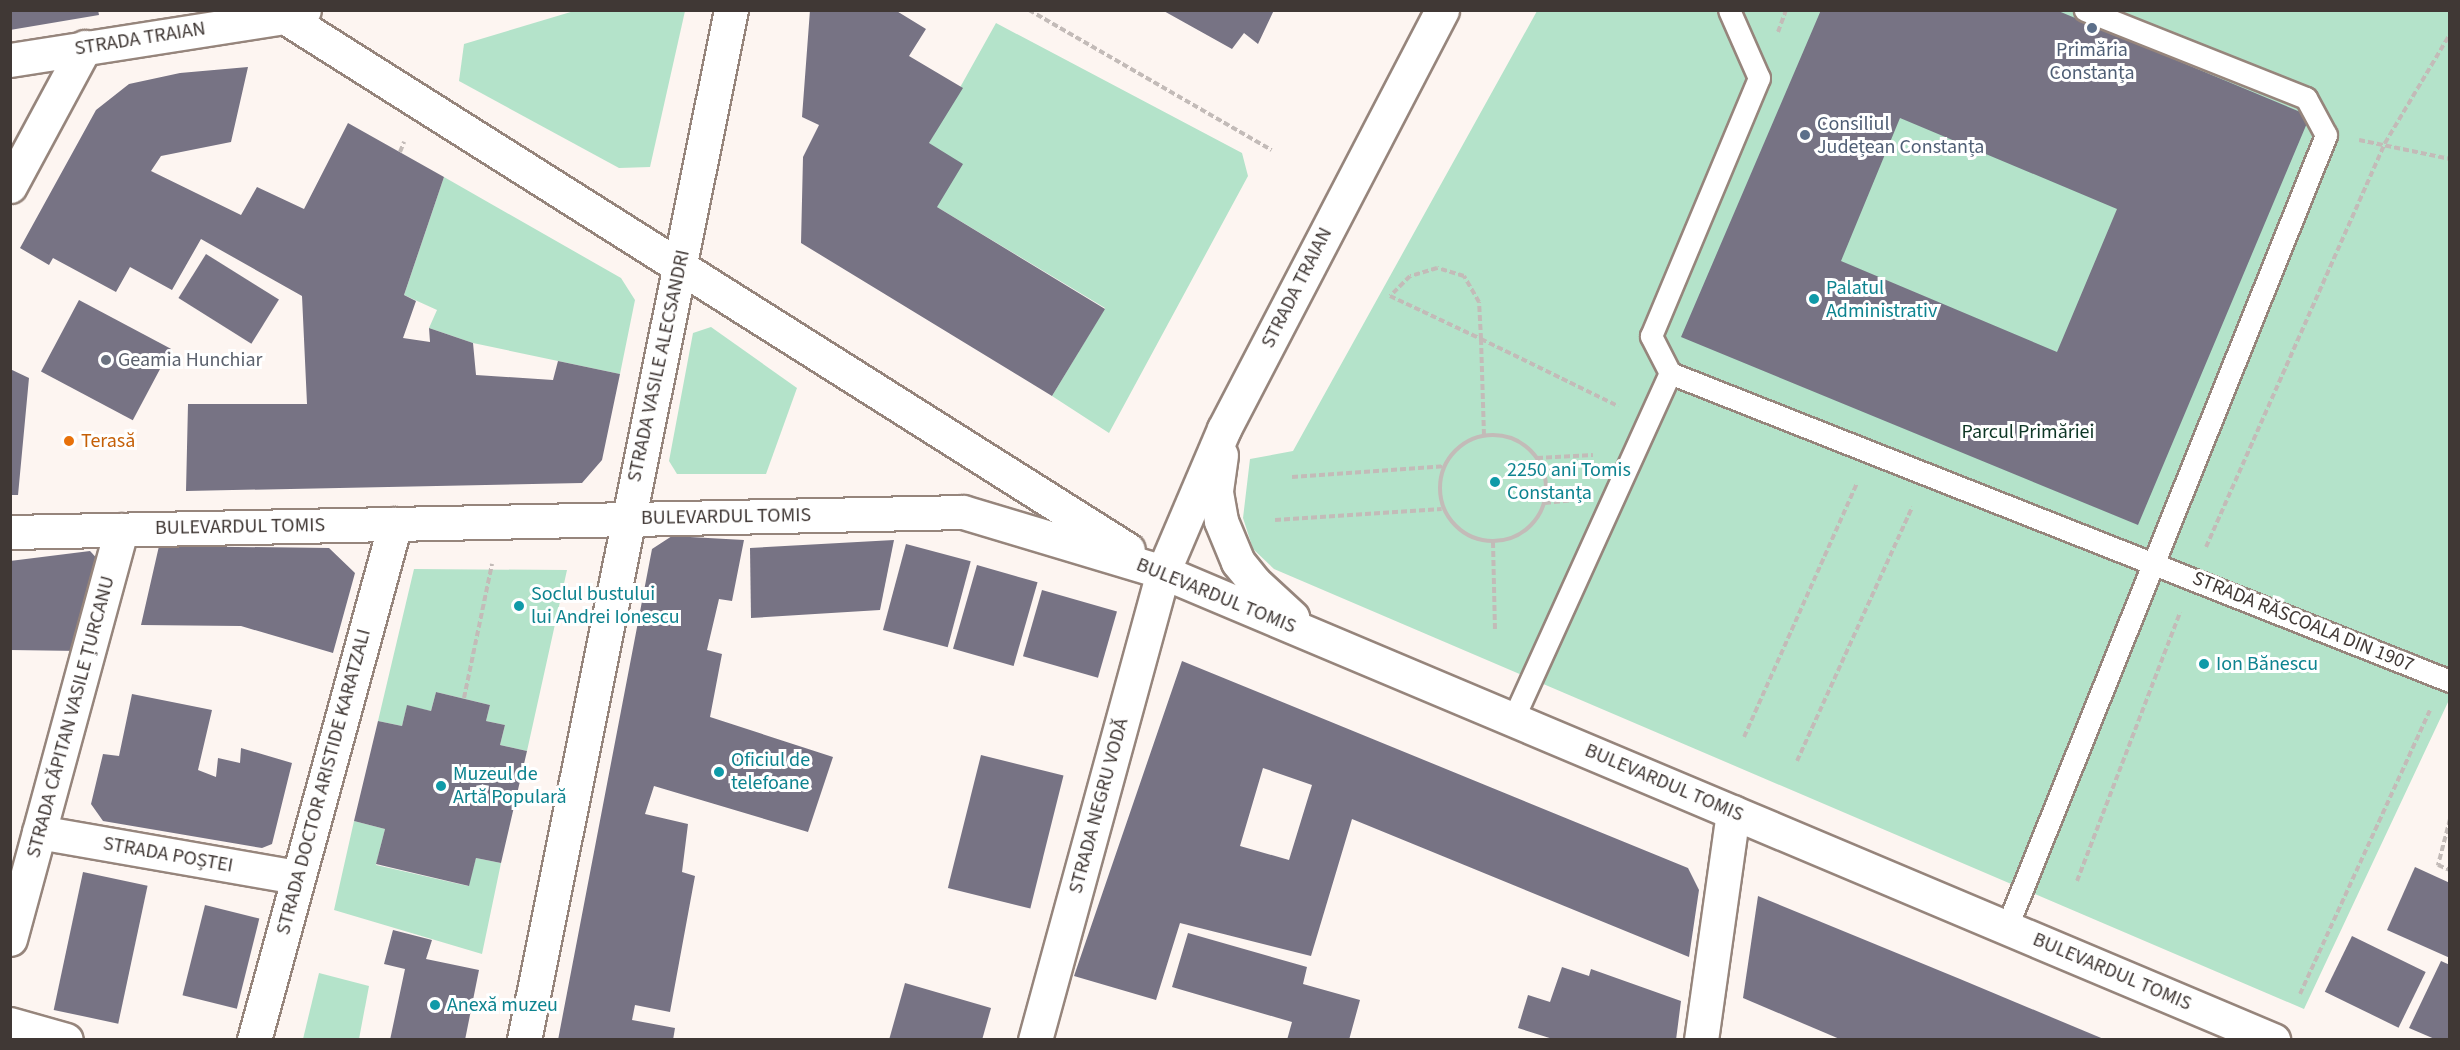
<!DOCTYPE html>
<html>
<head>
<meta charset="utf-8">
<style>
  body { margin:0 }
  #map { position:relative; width:2460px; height:1050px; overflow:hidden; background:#fdf5f1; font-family:"Source Sans 3",sans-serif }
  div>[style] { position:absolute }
  .green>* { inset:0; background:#b4e3ca }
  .building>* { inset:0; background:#777384; transform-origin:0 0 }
  .path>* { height:4px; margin-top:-2px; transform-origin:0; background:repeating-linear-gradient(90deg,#c3bbb8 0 6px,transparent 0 9px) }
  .path>.ring { margin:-2px; padding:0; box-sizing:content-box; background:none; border:4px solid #c3bbb8; border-radius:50% }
  .roads { filter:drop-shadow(2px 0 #96857c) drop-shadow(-2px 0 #96857c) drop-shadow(0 2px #96857c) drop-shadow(0 -2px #96857c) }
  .lane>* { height:21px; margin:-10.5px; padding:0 10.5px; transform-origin:10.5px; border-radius:10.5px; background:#fff }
  .street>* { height:33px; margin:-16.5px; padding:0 16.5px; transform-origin:16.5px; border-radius:16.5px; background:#fff }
  .secondary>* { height:33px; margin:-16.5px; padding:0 16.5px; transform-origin:16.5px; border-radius:16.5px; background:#fff }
  .dots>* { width:16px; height:16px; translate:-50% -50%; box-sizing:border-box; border:3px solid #fff; border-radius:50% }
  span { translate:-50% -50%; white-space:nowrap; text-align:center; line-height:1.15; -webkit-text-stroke:6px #fff; paint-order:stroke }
  .street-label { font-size:20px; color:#403835 }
  .service-label { font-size:20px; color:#4e5e75 }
  .left { translate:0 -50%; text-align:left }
  .culture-label { font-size:20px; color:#0d838f }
  .worship-label { font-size:20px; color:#5b616d }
  .park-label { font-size:20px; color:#0d3624 }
  .food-label { font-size:20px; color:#c56008 }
  .frame { position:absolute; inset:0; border:12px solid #403835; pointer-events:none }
</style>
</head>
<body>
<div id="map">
  <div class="green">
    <div style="clip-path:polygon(574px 11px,685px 11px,650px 167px,619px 168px,459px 81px,464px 44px)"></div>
    <div style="clip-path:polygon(1537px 11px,2449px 11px,2449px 700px,2304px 1009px,1274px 569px,1253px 549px,1243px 518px,1250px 459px,1293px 451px)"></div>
    <div style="clip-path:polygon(996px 23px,1242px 153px,1248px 176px,1109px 433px,1052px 396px,1105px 308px,937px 207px,929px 143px)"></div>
    <div style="clip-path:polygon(444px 177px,621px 278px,635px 300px,620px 374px,473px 343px,429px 328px,437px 310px,404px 295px)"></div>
    <div style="clip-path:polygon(711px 327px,797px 388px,766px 474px,677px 474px,669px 461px,693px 333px)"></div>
    <div style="clip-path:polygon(414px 569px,567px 570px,527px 751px,500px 745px,505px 725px,486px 721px,490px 705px,436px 692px,431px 711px,407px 706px,402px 726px,378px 721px)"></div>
    <div style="clip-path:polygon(354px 821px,385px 829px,376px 865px,468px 886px,476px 858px,501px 863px,482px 954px,334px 910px)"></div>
    <div style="clip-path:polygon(319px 973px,369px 986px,359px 1039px,303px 1039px)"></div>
  </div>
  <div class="building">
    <div style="clip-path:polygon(10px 10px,98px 10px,99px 15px,10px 30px)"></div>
    <div style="clip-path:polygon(810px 10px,895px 10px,926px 29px,909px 56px,963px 88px,929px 143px,963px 164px,937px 207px,1105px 309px,1052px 396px,801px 243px,803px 157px,819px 125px,802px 117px)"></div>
    <div style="clip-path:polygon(1162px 10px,1274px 10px,1258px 44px,1244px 33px,1232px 49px)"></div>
    <div style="clip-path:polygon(evenodd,1821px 10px,2056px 10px,2310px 116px,2138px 525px,1681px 337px,1821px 10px,1900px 118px,2117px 209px,2057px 352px,1841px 261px,1900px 118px)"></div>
    <div style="clip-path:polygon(248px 67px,231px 142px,161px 156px,151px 171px,241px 215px,257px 187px,304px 209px,348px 123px,444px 177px,404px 295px,416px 301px,403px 338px,430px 342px,429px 328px,473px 343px,476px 375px,553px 380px,558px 361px,620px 374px,602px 460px,582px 483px,186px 491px,188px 404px,307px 404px,302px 296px,201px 239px,172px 290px,130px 267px,116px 292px,53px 258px,49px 265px,20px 248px,96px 110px,129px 84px,180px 73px)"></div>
    <div style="left:206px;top:254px;width:86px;height:52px;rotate:32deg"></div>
    <div style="left:79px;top:300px;width:104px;height:81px;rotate:28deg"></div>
    <div style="clip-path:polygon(10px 369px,29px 378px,18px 495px,10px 495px)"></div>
    <div style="clip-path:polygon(672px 536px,744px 540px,732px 601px,719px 599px,707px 650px,722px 654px,710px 717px,833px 757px,808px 832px,654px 786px,645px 814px,688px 824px,682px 872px,695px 876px,670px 1012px,635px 1005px,632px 1020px,675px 1028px,673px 1040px,558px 1040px,652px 549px)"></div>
    <div style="clip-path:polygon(894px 540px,880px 610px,751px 618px,750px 548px)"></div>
    <div style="left:906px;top:544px;width:67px;height:89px;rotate:15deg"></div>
    <div style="clip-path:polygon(159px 546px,329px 548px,355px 573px,333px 653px,241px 626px,141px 625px)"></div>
    <div style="clip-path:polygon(90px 551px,103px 565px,81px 651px,10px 650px,10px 561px)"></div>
    <div style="left:977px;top:565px;width:63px;height:87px;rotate:16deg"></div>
    <div style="left:1042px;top:590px;width:78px;height:69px;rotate:16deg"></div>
    <div style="clip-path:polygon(evenodd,1182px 661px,1688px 868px,1699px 890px,1689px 957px,1352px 819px,1311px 956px,1180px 923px,1156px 1000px,1074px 976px,1182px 661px,1263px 768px,1312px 785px,1289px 860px,1240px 846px,1263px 768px)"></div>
    <div style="clip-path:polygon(436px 692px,490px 705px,486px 721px,505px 725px,500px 745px,527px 751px,501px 863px,476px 858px,469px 886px,376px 864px,385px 829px,354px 821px,378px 721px,402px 726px,407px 705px,431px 711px)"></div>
    <div style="clip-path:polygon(132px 694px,212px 710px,198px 770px,216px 777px,218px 758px,240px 763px,241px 748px,292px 763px,272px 844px,262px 848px,103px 821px,91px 804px,103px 754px,119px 756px)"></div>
    <div style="left:981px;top:755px;width:85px;height:137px;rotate:14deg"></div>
    <div style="clip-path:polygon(2415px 867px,2450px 883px,2450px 958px,2387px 930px)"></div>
    <div style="left:83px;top:872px;width:66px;height:141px;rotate:12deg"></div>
    <div style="clip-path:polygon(1758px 896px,1960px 979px,2106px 1040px,1842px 1040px,1743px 998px)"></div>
    <div style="left:205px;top:905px;width:56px;height:93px;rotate:14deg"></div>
    <div style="clip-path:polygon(393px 930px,432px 940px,426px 959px,479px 970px,465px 1040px,390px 1040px,405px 969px,384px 964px)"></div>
    <div style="clip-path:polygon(1188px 933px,1307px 967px,1303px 984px,1360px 1000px,1349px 1040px,1287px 1040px,1292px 1022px,1172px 987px)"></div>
    <div style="left:2352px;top:936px;width:82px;height:62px;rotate:26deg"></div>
    <div style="clip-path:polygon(2441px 961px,2450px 965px,2450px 1040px,2437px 1040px,2409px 1028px)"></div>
    <div style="clip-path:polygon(1562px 967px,1589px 976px,1591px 969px,1681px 1001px,1676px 1040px,1556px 1040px,1518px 1028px,1528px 995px,1550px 1002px)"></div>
    <div style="clip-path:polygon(905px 983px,991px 1008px,982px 1040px,889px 1040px)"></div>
  </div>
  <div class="path">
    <div style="left:1029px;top:10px;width:280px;rotate:30deg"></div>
    <div style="left:1778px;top:32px;width:23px;rotate:-70deg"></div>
    <div style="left:2359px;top:140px;width:93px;rotate:11.8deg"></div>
    <div style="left:400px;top:152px;width:11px;rotate:-68deg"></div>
    <div class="ring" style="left:1440px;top:435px;width:102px;height:102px"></div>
    <div style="left:1484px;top:435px;width:96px;rotate:-91.8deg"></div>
    <div style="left:1481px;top:339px;width:37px;rotate:-93deg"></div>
    <div style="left:1479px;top:302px;width:30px;rotate:-120deg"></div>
    <div style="left:1464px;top:276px;width:28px;rotate:-163deg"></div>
    <div style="left:1437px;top:268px;width:28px;rotate:163deg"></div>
    <div style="left:1410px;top:276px;width:28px;rotate:135deg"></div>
    <div style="left:1390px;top:296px;width:101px;rotate:25.3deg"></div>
    <div style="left:1481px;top:339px;width:153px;rotate:26.1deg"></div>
    <div style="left:1537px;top:458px;width:56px;rotate:-3.1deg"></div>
    <div style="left:1292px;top:477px;width:152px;rotate:-4.1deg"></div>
    <div style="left:1545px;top:503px;width:29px;rotate:-6deg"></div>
    <div style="left:1275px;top:520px;width:167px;rotate:-3.8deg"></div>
    <div style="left:1493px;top:542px;width:88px;rotate:88.7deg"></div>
    <div style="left:2206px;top:547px;width:442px;rotate:-66.1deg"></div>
    <div style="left:2385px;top:143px;width:127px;rotate:-59.2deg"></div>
    <div style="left:464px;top:698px;width:137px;rotate:-78.2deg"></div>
    <div style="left:1744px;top:737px;width:278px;rotate:-66deg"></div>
    <div style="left:1797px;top:761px;width:279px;rotate:-65.6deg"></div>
    <div style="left:2450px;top:819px;width:48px;rotate:104.6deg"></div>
    <div style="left:2438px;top:865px;width:13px;rotate:23deg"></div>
    <div style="left:2077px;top:881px;width:288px;rotate:-69deg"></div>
    <div style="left:2300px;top:994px;width:312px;rotate:-65.4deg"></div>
  </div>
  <div class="roads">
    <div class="lane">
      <div style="left:1670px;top:373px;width:839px;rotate:21.55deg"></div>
      <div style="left:1513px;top:719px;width:380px;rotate:-65.6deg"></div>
      <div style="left:1670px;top:373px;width:42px;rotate:-117.2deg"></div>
      <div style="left:1651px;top:336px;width:280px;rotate:-67.3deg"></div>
      <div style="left:1759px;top:78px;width:74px;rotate:-113.8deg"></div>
      <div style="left:2006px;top:929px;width:856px;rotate:-68.05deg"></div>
      <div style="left:2326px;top:135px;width:42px;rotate:-118.4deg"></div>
      <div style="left:2306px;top:98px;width:238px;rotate:-158.3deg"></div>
    </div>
    <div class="street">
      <div style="left:285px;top:17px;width:997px;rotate:32.3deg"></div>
      <div style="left:10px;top:60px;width:278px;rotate:-8.9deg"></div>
      <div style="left:285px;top:17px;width:20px;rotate:-20deg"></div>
      <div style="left:10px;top:186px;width:158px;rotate:-61.7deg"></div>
      <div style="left:10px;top:532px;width:953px;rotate:-1.2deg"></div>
      <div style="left:963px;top:512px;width:209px;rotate:16.7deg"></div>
      <div style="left:39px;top:832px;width:261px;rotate:9.9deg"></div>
      <div style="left:10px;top:939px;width:424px;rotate:-74.8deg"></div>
      <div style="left:10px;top:1024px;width:58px;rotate:15.9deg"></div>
      <div style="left:254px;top:1040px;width:535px;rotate:-74.72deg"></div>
      <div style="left:524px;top:1040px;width:1051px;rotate:-78.64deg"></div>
      <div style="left:1701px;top:1040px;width:230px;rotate:-82deg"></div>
    </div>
    <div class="secondary">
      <div style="left:1221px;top:455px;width:37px;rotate:98deg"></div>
      <div style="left:1216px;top:492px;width:29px;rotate:80deg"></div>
      <div style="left:1221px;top:521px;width:44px;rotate:67.5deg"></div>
      <div style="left:1238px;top:562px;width:26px;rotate:51deg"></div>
      <div style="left:1254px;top:582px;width:52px;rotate:42.6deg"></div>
      <div style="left:1163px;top:572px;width:1205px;rotate:22.86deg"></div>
      <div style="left:1035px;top:1040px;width:485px;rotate:-74.7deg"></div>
      <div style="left:1163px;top:572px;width:155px;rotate:-66.9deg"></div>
      <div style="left:1224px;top:429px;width:472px;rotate:-62.5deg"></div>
    </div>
  </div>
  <div class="dots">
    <div style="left:2092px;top:28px;background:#5c6f8a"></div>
    <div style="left:1805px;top:135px;background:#5c6f8a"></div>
    <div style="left:1814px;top:299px;background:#0f9aa8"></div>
    <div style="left:106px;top:360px;background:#6b7280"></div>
    <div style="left:69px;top:441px;background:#e8710a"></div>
    <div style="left:1495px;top:482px;background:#0f9aa8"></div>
    <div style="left:519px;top:606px;background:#0f9aa8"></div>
    <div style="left:2204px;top:664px;background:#0f9aa8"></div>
    <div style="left:719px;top:772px;background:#0f9aa8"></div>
    <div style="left:441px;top:786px;background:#0f9aa8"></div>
    <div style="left:435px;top:1005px;background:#0f9aa8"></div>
  </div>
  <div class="street-label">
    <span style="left:140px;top:39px;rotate:-9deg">STRADA TRAIAN</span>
    <span style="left:1297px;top:288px;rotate:-63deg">STRADA TRAIAN</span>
    <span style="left:659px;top:366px;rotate:-78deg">STRADA VASILE ALECSANDRI</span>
    <span style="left:726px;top:517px;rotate:-1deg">BULEVARDUL TOMIS</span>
    <span style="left:240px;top:527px;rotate:-1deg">BULEVARDUL TOMIS</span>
    <span style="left:1216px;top:596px;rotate:22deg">BULEVARDUL TOMIS</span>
    <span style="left:2303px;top:622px;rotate:22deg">STRADA RĂSCOALA DIN 1907</span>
    <span style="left:71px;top:717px;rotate:-75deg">STRADA CĂPITAN VASILE ȚURCANU</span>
    <span style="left:324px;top:782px;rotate:-75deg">STRADA DOCTOR ARISTIDE KARATZALI</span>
    <span style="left:1664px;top:783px;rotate:23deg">BULEVARDUL TOMIS</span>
    <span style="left:1099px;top:806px;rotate:-75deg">STRADA NEGRU VODĂ</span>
    <span style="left:168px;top:855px;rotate:10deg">STRADA POȘTEI</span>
    <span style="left:2112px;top:972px;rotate:23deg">BULEVARDUL TOMIS</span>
  </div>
  <div class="service-label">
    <span style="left:2092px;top:62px">Primăria<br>Constanța</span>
    <span class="left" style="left:1817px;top:136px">Consiliul<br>Județean Constanța</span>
  </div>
  <div class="culture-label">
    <span class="left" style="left:1826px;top:300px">Palatul<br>Administrativ</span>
    <span class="left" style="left:1507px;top:482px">2250 ani Tomis<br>Constanța</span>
    <span class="left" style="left:531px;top:606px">Soclul bustului<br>lui Andrei Ionescu</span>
    <span class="left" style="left:2216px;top:664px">Ion Bănescu</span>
    <span class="left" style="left:731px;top:772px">Oficiul de<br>telefoane</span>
    <span class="left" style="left:453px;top:786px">Muzeul de<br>Artă Populară</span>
    <span class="left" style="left:447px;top:1005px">Anexă muzeu</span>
  </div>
  <div class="worship-label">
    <span class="left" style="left:118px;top:360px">Geamia Hunchiar</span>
  </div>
  <div class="park-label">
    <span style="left:2028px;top:432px">Parcul Primăriei</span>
  </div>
  <div class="food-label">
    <span class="left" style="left:81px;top:441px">Terasă</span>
  </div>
  <div class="frame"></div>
</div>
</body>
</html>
